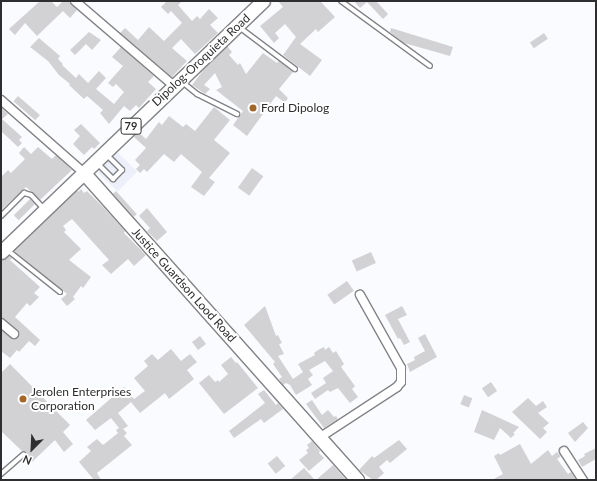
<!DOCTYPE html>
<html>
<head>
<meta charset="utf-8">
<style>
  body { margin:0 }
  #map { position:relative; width:597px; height:481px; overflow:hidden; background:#fafbfe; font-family:Lato,sans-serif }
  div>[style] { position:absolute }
  .built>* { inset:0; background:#edf0fa; transform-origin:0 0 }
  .building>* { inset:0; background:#d2d1d4; transform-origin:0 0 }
  .roads { filter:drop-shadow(1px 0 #828386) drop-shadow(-1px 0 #828386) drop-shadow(0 1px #828386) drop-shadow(0 -1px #828386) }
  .service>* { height:4px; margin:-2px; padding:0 2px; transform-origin:2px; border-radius:2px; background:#fff }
  .minor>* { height:8px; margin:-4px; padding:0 4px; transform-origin:4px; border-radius:4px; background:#fff }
  .primary>* { height:13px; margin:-6.5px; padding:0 6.5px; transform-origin:6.5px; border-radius:6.5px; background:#fff }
  .dots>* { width:11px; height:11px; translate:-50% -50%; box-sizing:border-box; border:2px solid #fff; border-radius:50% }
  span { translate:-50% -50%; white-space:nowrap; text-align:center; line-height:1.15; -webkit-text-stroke:4px #fff; paint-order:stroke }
  .shield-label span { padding:1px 3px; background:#fff; border:1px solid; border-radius:3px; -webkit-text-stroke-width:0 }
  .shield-label { font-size:11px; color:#2e2e30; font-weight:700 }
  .street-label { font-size:12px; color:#2e2e30 }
  .poi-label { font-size:12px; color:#2e2e30 }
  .left { translate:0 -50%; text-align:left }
  .frame { position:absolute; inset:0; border:2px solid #2e2e30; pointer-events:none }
  .north { position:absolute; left:12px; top:429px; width:40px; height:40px; -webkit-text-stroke:3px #fff; paint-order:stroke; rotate:204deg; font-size:11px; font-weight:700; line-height:16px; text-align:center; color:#2e2e30 }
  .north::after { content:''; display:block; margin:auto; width:14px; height:18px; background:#2e2e30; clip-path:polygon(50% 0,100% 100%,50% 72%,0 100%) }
</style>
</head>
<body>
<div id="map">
  <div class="built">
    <div style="left:117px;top:152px;width:28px;height:28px;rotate:44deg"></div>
  </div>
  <div class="building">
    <div style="clip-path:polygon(40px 1px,51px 1px,57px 7px,63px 1px,68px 1px,77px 10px,70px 18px,63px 11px,37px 36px,25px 23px,15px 35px,9px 29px)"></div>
    <div style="clip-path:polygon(167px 1px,182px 1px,178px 5px,192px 21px,197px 16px,200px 19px,209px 9px,218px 18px,210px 25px,218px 33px,195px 54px,181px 39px,172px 48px,187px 61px,172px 77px,120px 33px,125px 28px,138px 40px,149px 27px,164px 41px,182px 23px,171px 11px,168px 14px,161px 7px)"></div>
    <div style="clip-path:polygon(278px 1px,320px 1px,335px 17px,318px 32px,316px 29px,300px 44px,322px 60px,310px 76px,283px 55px,296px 37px,285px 24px,275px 33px,279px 38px,274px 43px,260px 26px,283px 7px)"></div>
    <div style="clip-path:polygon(354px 1px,376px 1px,388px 14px,383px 19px,367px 2px,360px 8px)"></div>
    <div style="clip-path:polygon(391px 28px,453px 47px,450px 56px,404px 43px,390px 32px)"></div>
    <div style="clip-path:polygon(89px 32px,101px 40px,92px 50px,86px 44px,75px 55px,70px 50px)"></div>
    <div style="left:544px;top:33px;width:7px;height:17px;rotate:56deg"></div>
    <div style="clip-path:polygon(39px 38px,60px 56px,58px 59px,63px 64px,62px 65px,76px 78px,79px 74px,88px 83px,99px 71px,106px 78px,96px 89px,114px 104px,124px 92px,116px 84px,113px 87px,108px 83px,123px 66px,112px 57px,121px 47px,154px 76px,148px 82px,156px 89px,139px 108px,136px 105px,130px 111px,124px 106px,109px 124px,100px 113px,103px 110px,87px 96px,84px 99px,69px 85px,70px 84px,59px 75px,48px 61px,30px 47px)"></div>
    <div style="clip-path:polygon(227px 46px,232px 52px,229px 55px,238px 65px,240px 63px,246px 74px,263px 53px,277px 63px,279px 61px,293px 72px,279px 89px,288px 98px,285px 103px,276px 96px,247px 136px,233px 125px,243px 111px,216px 90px,222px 87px,215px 73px,204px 85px,210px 89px,205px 94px,192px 85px,208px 64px)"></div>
    <div style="left:18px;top:96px;width:29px;height:7px;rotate:41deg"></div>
    <div style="clip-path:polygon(1px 107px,8px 114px,2px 119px,22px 137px,19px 140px,22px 143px,18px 147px,1px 131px)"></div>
    <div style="clip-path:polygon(214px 107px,230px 120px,214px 140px,230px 153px,209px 178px,215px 182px,204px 196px,191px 187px,202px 172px,181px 154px,174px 162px,164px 154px,147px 172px,144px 169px,140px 173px,136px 169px,140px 165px,135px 160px,146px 148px,134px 137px,138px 132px,146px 139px,159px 122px,162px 125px,169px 116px,183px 127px,186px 124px,195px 131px)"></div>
    <div style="clip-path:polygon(81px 124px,100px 143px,94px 149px,92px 147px,84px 155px,73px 144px,80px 136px,74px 130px)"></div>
    <div style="clip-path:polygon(24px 147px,31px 154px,38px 147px,52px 159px,56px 155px,72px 170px,40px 200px,26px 187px,1px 210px,1px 177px,8px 170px,11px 173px,25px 159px,19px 153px)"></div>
    <div style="left:252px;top:168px;width:14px;height:24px;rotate:36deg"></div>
    <div style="clip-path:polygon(81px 189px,84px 193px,87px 191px,103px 207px,125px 231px,124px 233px,146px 255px,134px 266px,128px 259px,111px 274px,102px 265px,109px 260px,72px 219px,63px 226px,66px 230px,64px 232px,81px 249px,69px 260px,91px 277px,83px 288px,81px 286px,73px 297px,75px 299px,67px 306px,61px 299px,67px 294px,14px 251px,77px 190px,78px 192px)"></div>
    <div style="left:116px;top:191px;width:31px;height:4px;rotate:48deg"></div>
    <div style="left:30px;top:199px;width:7px;height:23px;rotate:45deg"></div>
    <div style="clip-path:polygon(147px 208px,167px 232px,157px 241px,147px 231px,150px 228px,139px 216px)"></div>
    <div style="left:371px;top:252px;width:12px;height:21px;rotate:66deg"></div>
    <div style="clip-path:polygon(9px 256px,12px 258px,10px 260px,40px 287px,34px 293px,39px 297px,30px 306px,27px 303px,15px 317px,40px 340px,35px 346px,29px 341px,19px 352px,17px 350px,10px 358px,1px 351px,1px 330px,13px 339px,16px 339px,19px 335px,18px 330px,1px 318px,1px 260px)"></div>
    <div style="left:347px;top:281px;width:12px;height:24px;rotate:55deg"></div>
    <div style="clip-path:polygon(265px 306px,276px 336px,278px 335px,282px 343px,279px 344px,284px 354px,278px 356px,293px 379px,303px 372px,298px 364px,315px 355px,314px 353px,318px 350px,324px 347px,325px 350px,329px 347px,333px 353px,336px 351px,344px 364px,341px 367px,355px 386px,352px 389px,358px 397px,350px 403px,338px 388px,330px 392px,328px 390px,315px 399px,311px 393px,326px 383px,323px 378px,333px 371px,325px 361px,309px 370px,313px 375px,308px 379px,312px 385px,296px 395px,290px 385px,286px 383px,283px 385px,279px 379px,282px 377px,273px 364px,275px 362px,244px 325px)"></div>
    <div style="clip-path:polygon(402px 306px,407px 315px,398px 319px,410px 342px,404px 345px,400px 338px,398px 339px,385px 315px)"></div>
    <div style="clip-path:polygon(425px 334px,437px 357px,410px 372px,407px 364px,415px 360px,414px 357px,425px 351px,418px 338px)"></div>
    <div style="left:200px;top:336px;width:10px;height:10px;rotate:53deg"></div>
    <div style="clip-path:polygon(171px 349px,181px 361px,190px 354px,197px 362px,187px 370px,194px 379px,169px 399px,165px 393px,140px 413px,131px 402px,118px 413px,128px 426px,123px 429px,127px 433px,124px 436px,132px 445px,97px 473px,101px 480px,94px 480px,79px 462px,91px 451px,87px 447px,97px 439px,103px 445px,118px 433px,116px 430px,119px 428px,111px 418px,95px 430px,86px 420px,124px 387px,134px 399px,145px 391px,134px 378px,148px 366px,144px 361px,152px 354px,158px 360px)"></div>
    <div style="clip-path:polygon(231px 357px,236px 363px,237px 362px,258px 388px,224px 414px,199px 383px,209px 375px,215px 382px,218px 380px,219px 382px,228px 374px,221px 365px)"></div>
    <div style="clip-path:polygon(10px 364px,70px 425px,63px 432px,73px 444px,64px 452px,55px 440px,32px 462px,27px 456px,26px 451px,22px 451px,1px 431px,1px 373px)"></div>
    <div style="left:491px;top:382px;width:11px;height:11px;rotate:56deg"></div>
    <div style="clip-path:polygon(264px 390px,276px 405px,278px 403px,283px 409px,264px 423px,261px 419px,234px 438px,229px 431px,265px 403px,258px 394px)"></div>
    <div style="left:464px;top:395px;width:9px;height:10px;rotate:21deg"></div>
    <div style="clip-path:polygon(528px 398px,536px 406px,543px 401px,547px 407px,538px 413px,549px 423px,543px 428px,547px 432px,540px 439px,512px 412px)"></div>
    <div style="clip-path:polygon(312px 400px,322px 415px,328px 410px,334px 417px,336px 416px,338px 419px,324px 428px,306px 404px)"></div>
    <div style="clip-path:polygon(482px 410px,519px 427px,513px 433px,515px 434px,511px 438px,500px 428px,494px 440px,474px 432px)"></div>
    <div style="clip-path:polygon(583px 422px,588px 428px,575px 442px,568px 433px)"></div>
    <div style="clip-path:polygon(399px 440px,407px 449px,390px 463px,387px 460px,379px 467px,384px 473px,376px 480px,373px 480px,359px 470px,372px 456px,374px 458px)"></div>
    <div style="clip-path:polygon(312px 441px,320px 451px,319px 453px,324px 458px,309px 471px,299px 460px,308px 453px,306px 450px,309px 448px,307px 445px)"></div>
    <div style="clip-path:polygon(520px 444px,531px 464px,548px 450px,552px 456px,557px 452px,561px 456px,557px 459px,568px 474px,571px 472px,576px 480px,492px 480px,503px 474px,494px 456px,499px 453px,500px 455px)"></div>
    <div style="clip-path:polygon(596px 448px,596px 459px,582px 467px,578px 460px,585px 456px,584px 454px)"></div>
    <div style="left:277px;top:456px;width:13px;height:12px;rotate:51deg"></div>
    <div style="clip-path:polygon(333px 465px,346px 480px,316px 480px,331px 467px)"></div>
    <div style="clip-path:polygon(304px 468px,315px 480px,290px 480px)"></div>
  </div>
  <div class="roads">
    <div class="service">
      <div style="left:341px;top:1px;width:110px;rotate:36.1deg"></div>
      <div style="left:239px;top:27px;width:70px;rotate:36.9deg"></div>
      <div style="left:181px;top:81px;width:21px;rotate:39deg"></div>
      <div style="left:197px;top:94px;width:45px;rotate:26.6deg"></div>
      <div style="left:97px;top:163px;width:23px;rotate:45deg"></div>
      <div style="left:113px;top:179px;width:13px;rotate:-45deg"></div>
      <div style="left:122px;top:170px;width:23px;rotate:-135deg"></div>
      <div style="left:1px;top:216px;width:33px;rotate:-45deg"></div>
      <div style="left:24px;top:193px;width:7px;rotate:16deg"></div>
      <div style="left:31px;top:195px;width:18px;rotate:47deg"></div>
      <div style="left:6px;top:249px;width:69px;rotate:38.5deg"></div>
      <div style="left:1px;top:474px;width:30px;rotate:-41deg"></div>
    </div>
    <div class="minor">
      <div style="left:75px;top:1px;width:129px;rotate:40.6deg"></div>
      <div style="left:1px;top:100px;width:109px;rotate:41.3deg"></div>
      <div style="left:1px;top:323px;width:17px;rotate:40deg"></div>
      <div style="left:319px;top:438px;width:93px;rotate:-33.2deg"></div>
      <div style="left:397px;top:387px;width:6px;rotate:-51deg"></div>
      <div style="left:401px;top:382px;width:14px;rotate:-90deg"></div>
      <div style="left:401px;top:368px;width:84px;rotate:-119.3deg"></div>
      <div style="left:564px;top:451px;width:35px;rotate:57deg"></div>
    </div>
    <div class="primary">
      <div style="left:83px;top:172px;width:412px;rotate:48.3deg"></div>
      <div style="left:1px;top:252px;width:363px;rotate:-43.8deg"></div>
    </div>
  </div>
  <div class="dots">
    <div style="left:253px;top:108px;background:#a3672a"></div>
    <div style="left:23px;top:399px;background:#a3672a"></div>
  </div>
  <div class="shield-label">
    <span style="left:131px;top:126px">79</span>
  </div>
  <div class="street-label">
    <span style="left:201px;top:60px;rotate:-43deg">Dipolog-Oroquieta Road</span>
    <span style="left:184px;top:285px;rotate:48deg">Justice Guardson Lood Road</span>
  </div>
  <div class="poi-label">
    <span class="left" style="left:261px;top:108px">Ford Dipolog</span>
    <span class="left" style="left:31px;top:399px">Jerolen Enterprises<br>Corporation</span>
  </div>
  <div class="frame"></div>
  <div class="north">N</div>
</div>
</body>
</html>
